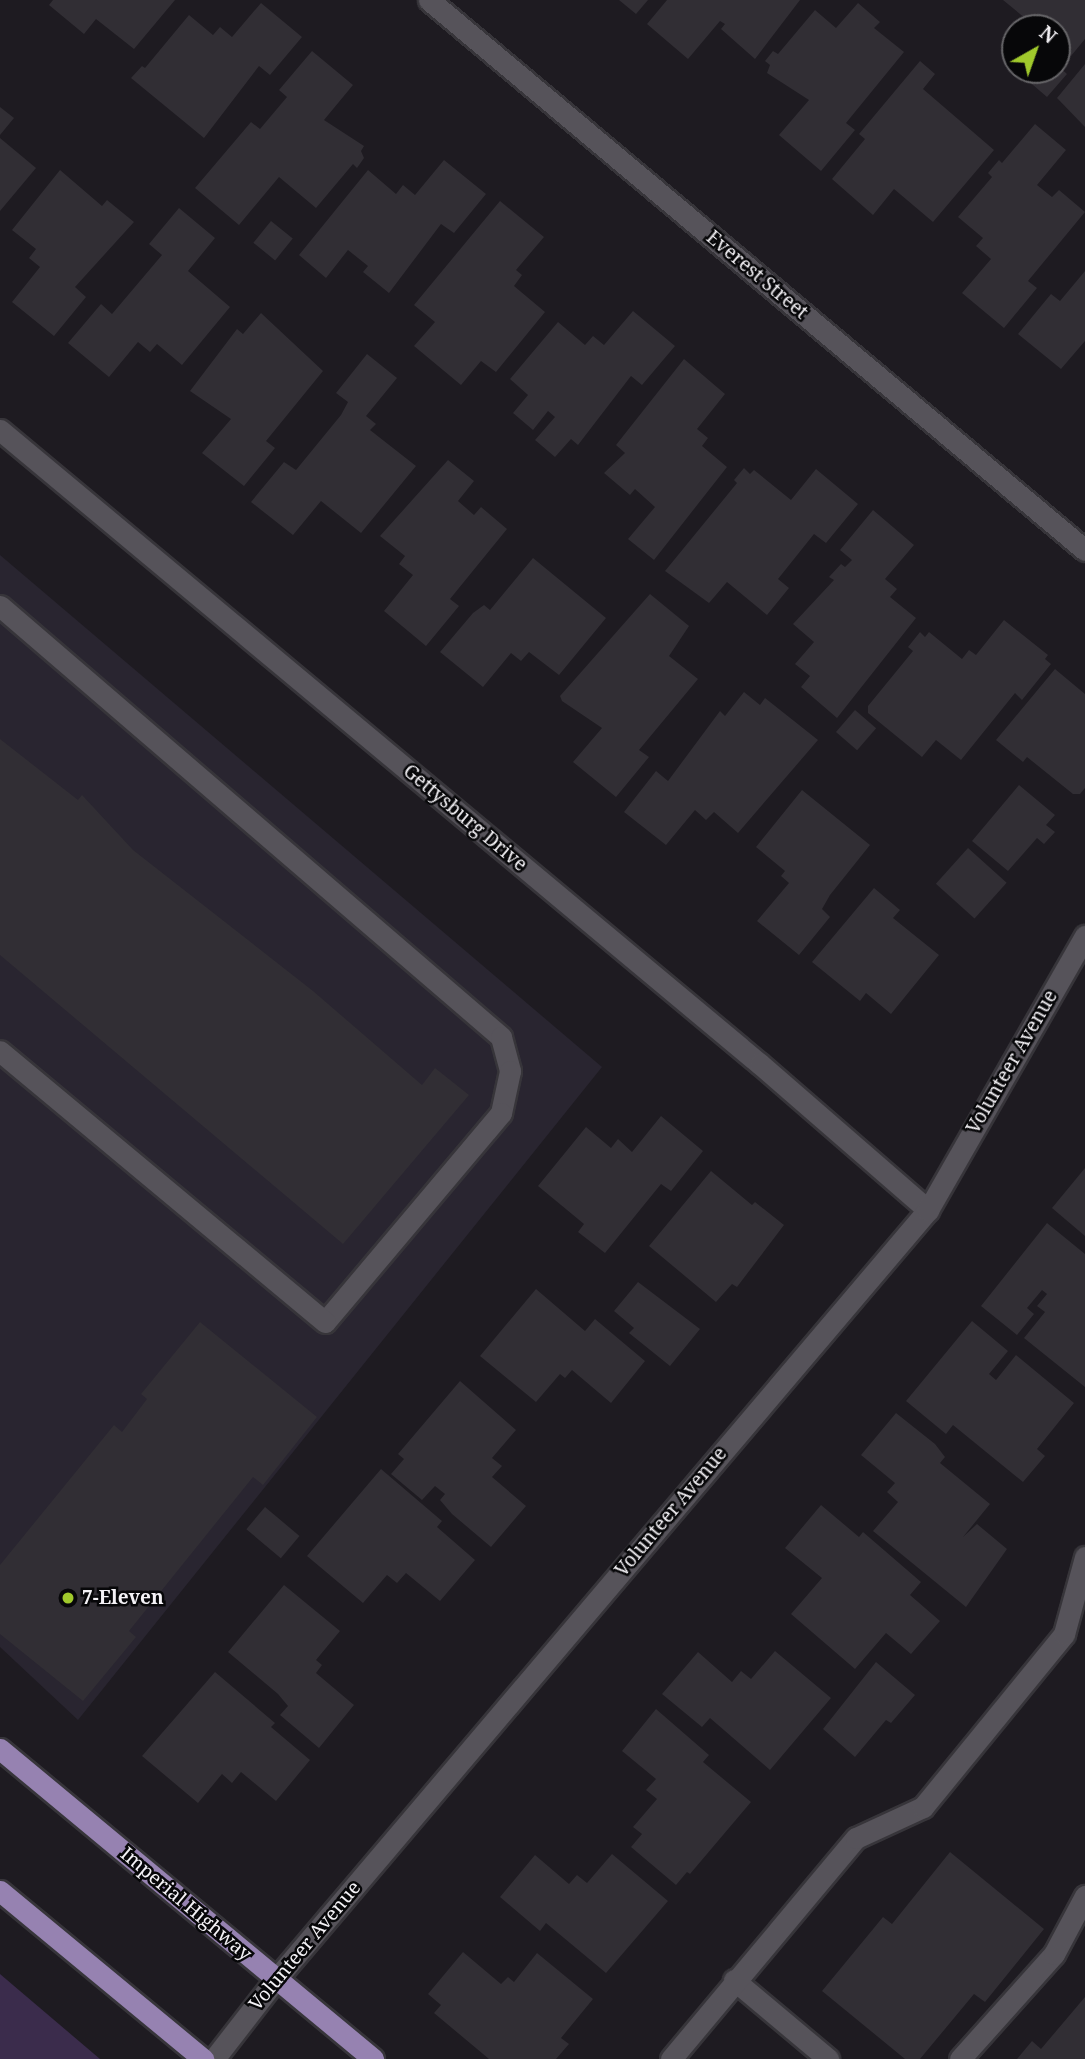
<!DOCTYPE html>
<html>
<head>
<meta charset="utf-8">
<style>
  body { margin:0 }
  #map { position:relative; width:1085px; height:2059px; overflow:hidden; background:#1e1b21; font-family:"Noto Serif",serif }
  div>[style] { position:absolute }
  .built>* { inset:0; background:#292530 }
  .green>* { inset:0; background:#3b2c4c }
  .building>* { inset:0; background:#312e34; transform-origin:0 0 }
  .roads { filter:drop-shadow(2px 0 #37353a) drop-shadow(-2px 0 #37353a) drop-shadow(0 2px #37353a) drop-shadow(0 -2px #37353a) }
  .minor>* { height:21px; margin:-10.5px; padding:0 10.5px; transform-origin:10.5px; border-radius:10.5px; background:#56535a }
  .major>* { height:21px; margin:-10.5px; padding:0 10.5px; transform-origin:10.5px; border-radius:10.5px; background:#9682b1 }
  .dots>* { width:19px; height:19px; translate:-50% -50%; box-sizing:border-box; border:4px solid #070709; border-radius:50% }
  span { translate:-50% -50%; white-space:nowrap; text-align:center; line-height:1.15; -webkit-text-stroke:5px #070709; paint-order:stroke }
  .street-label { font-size:19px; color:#f4f2f6 }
  .poi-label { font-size:19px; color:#f4f2f6; font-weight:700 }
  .left { translate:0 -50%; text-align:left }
  .north { position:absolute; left:1001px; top:14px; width:70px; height:70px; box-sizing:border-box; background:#070709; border:2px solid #666568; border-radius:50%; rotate:40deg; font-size:19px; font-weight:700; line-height:28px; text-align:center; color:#f4f2f6 }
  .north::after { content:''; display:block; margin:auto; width:24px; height:32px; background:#a0c92c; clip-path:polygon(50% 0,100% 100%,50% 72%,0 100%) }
</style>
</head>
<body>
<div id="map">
  <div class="built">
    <div style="clip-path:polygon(0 555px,602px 1067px,78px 1720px,0 1647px)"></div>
  </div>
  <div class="green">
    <div style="clip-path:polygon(0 1974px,100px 2059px,0 2059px)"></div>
  </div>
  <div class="building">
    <div style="clip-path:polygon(53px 0,175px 0,134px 49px,96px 19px,84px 34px,49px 5px)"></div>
    <div style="clip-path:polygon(619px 0,648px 0,636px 14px)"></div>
    <div style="clip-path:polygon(667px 0,800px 0,755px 59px,721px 29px,725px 24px,720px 21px,688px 59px,647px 24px)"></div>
    <div style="clip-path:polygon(1003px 0,1085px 0,1085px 39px,1071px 56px,1057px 45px,1057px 28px,1037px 28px)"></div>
    <div style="clip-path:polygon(261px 3px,302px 37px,270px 75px,259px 66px,204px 138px,131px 78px,142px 66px,145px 68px,189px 15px,213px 35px,220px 27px,232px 37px)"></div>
    <div style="clip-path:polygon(858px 3px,880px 22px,874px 28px,904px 52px,846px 123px,855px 130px,821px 171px,779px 135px,809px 100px,767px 73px,770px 65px,765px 61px,773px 51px,778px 54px,815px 10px,836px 28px)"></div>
    <div style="clip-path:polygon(312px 51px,353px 85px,324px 120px,364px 146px,361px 151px,364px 158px,357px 168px,353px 164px,316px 208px,279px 177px,239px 225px,195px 188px,251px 122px,260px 129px,287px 97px,279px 90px)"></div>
    <div style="clip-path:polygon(920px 61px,935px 74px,923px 89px,994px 150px,933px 222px,894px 189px,873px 215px,832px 179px,865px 139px,859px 134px)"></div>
    <div style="clip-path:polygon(1085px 64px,1085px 127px,1057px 98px)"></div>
    <div style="clip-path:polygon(1057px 65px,1067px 74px,1047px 97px,1026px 79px,1034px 70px,1057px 70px)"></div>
    <div style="clip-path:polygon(0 107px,14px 118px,0 135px)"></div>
    <div style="clip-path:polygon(1035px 124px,1066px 150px,1037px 185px,1052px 197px,1059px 190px,1085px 212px,1028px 281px,1037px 288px,1004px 328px,962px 293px,991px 259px,976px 246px,983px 238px,958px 217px,992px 177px,988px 173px,999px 160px,1002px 163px)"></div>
    <div style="clip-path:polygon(0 138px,36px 168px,0 211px)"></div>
    <div style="clip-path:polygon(444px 160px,486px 194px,454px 233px,441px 224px,389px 293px,363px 272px,368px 266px,348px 250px,326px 278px,299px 255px,368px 170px,396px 194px,403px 185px,415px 195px)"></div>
    <div style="clip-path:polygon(60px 170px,102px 206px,107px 200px,134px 222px,75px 287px,86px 297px,54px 336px,12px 302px,40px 267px,29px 258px,36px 249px,12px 230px)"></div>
    <div style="clip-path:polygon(500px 201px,544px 237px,516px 270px,522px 275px,514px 286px,545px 312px,496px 372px,481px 361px,461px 385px,414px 346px,435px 322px,414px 305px)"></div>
    <div style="clip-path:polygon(179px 208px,215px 238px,188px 271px,230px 307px,182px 365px,157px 344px,150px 352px,138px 342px,109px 377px,68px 343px,101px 304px,112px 314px,162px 255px,149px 244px)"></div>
    <div style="left:271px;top:221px;width:28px;height:28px;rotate:39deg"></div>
    <div style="clip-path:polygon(1085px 271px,1085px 341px,1061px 369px,1018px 334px,1051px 294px,1060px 301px)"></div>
    <div style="clip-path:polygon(633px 311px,675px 346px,642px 385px,631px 376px,578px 445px,571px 439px,555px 457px,535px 440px,555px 417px,548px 411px,533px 430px,513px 413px,528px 395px,510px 379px,558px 322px,585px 345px,593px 336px,604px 345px)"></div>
    <div style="clip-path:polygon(261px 313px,323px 371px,266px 441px,275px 448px,244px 486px,202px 453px,231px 419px,190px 391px,237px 329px,243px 334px)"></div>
    <div style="clip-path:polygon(367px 354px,397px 378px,366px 416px,376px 424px,370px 430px,416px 466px,361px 533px,321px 501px,293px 535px,251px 502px,284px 462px,296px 470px,341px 415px,348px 402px,336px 393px)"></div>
    <div style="clip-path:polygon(684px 359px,725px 394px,697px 429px,708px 438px,702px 446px,727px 467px,654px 560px,628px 539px,655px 507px,635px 489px,630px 495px,604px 473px,625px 453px,616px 445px)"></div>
    <div style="clip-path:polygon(448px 460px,474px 481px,458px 501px,474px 515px,481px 507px,507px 529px,450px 599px,459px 606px,426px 646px,384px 611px,413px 575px,399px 564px,405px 556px,380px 536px)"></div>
    <div style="clip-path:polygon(744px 468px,750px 474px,754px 470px,791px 500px,816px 469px,858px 504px,826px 543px,814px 534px,778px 579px,789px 588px,767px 615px,727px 582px,709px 603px,665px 571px,737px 483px,734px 480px)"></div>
    <div style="clip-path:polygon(873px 510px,914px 545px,885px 579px,897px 589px,890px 597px,916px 618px,837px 718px,801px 687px,810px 676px,795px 664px,814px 642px,793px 624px,834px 580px,829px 577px,841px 564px,845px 567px,852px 560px,840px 550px)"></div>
    <div style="clip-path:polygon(533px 558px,606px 618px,559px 675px,529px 652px,521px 661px,511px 653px,483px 687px,440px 652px,473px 613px,484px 605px,490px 610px)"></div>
    <div style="clip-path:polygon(650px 594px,689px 626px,669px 656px,698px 679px,639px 750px,649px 757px,616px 797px,573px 762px,602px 728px,562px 701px,560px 696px)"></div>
    <div style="clip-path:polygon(1004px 620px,1048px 655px,1045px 659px,1051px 664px,1022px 700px,1015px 693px,961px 760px,936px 740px,922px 757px,868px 713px,868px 706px,913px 651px,908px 647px,920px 632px,925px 637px,929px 632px,962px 659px,969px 650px,976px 655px)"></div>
    <div style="clip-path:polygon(1055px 669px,1085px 694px,1085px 788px,1080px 794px,1073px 794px,1027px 757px,1023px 762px,996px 740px)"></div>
    <div style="clip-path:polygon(744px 692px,760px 705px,765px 698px,818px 740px,738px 833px,714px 812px,706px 820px,695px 810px,666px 845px,624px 812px,656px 771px,668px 781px,720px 711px,725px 716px)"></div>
    <div style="left:855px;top:710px;width:28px;height:29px;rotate:41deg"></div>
    <div style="clip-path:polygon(0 739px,78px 800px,82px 795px,133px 850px,313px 991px,422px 1085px,435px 1068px,469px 1095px,343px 1244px,0 955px)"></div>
    <div style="clip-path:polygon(1019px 785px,1055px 815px,1046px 825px,1055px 832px,1044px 844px,1037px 838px,1008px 871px,972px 841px)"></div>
    <div style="clip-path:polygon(802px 790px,870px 845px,830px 895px,822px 909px,830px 917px,799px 955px,757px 921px,789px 883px,781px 876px,785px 871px,756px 847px)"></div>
    <div style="left:968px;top:848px;width:52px;height:48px;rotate:42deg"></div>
    <div style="clip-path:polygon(874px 888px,900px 910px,893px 918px,939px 955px,891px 1014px,866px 993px,860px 1001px,812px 962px)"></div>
    <div style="clip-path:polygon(661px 1116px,703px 1151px,671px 1191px,661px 1184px,605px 1253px,578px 1232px,584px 1224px,538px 1186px,586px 1127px,611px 1148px,618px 1139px,632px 1152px)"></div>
    <div style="clip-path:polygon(1085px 1168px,1085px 1236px,1052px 1208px)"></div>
    <div style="clip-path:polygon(711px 1171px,752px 1205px,755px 1202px,784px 1225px,737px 1287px,732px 1284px,716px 1302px,649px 1246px)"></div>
    <div style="clip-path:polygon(1047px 1223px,1085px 1254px,1085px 1387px,1024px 1338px,1045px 1312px,1037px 1306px,1047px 1294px,1042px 1290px,1027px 1308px,1034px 1314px,1017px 1335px,981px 1306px)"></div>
    <div style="clip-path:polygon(638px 1282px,700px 1329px,670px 1366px,629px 1333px,634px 1328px,614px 1311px)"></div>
    <div style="clip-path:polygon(536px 1289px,585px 1331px,595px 1319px,645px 1361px,611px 1403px,572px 1370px,565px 1378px,560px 1374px,536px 1402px,480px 1356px)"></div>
    <div style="clip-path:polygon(972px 1321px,1008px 1351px,989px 1374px,996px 1380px,1016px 1355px,1074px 1403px,1037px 1449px,1045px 1456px,1023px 1482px,953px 1425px,946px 1434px,906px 1401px)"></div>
    <div style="clip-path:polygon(200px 1322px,317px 1417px,263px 1485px,253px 1477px,129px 1631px,136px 1637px,83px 1701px,0 1634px,0 1565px,114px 1425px,122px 1432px,147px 1399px,141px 1394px)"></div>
    <div style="clip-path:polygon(460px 1381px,516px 1430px,492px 1458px,502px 1466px,492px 1477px,526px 1506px,491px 1547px,452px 1514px,440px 1500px,445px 1494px,435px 1486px,422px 1500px,391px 1474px,404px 1459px,398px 1454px)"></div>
    <div style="clip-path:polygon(896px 1413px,935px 1444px,945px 1457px,940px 1463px,990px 1504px,963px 1537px,977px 1524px,1007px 1549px,966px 1607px,873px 1531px,898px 1502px,887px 1492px,895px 1483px,861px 1455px)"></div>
    <div style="clip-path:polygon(381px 1469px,442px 1521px,437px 1527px,475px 1560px,440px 1601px,406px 1573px,397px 1583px,387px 1575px,363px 1603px,307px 1556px)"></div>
    <div style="clip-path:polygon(821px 1505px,859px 1537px,863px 1532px,921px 1582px,910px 1595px,940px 1621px,911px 1654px,886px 1633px,855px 1669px,791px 1614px,822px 1578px,785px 1548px)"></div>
    <div style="left:265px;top:1507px;width:45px;height:29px;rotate:40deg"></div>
    <div style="clip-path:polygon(284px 1585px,340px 1631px,316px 1660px,322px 1665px,316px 1673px,354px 1705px,319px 1748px,280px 1715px,288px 1706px,278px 1694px,228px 1652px)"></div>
    <div style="clip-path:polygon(775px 1651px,831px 1698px,770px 1770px,710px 1718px,702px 1727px,662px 1694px,698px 1652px,732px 1682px,741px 1671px,751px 1679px)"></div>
    <div style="clip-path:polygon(876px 1662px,915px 1695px,891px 1723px,886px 1720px,855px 1757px,823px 1729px)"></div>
    <div style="clip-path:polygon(215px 1672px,275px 1723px,271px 1727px,310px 1760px,276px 1801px,241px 1772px,232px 1783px,222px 1774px,198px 1803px,142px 1756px)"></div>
    <div style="clip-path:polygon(656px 1709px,709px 1755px,703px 1762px,751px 1802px,690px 1874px,687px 1872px,676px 1885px,631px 1847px,642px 1834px,633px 1827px,657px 1799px,646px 1790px,656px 1779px,622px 1751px)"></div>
    <div style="clip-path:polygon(950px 1852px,1044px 1929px,985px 2002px,974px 1994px,920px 2059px,905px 2059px,822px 1991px,883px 1917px,892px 1924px)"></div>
    <div style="clip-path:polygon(612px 1854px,668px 1901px,606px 1973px,546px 1923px,540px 1931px,500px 1897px,535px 1855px,569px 1884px,577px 1875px,587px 1883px)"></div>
    <div style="clip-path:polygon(463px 1952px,501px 1984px,508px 1977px,514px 1982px,537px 1953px,593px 1999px,561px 2038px,569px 2044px,556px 2059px,489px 2059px,434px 2013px,441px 2005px,428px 1994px)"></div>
    <div style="clip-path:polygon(1085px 1997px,1085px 2059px,1017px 2059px,1032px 2041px,1041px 2049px)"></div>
  </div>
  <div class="roads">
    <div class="minor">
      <div style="left:429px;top:0;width:856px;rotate:39.98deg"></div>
      <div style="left:0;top:430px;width:990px;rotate:39.84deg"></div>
      <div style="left:760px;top:1064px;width:223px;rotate:41deg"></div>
      <div style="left:0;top:606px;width:661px;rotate:40.7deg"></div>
      <div style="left:501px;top:1037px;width:35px;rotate:75deg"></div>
      <div style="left:510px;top:1071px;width:43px;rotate:102.1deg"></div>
      <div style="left:501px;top:1113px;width:273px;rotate:130.1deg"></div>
      <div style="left:325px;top:1322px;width:423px;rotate:-140.2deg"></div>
      <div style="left:734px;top:1980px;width:123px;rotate:40deg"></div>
      <div style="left:214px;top:2059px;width:101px;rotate:-52.2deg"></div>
      <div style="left:276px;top:1979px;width:1008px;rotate:-49.71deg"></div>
      <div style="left:928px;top:1210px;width:316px;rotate:-60.2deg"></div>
      <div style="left:671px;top:2059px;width:288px;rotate:-50.1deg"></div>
      <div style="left:856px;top:1838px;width:74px;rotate:-24.8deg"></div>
      <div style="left:923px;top:1807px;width:223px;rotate:-50.8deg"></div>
      <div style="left:1064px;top:1634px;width:80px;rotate:-74.7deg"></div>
      <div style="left:960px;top:2059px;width:141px;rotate:-48.2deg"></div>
      <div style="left:1054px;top:1954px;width:66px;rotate:-61.9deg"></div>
    </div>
    <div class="major">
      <div style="left:0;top:1749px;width:485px;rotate:39.7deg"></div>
      <div style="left:0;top:1891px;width:264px;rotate:39.6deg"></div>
    </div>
  </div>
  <div class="dots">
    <div style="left:68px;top:1598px;background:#a0c92c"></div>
  </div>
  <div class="street-label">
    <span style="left:757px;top:275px;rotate:40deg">Everest Street</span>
    <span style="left:465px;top:818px;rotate:40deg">Gettysburg Drive</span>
    <span style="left:1012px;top:1062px;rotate:-60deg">Volunteer Avenue</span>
    <span style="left:671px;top:1512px;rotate:-50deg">Volunteer Avenue</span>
    <span style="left:186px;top:1904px;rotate:40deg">Imperial Highway</span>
    <span style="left:305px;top:1946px;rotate:-50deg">Volunteer Avenue</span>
  </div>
  <div class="poi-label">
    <span class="left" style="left:82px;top:1598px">7-Eleven</span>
  </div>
  <div class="north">N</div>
</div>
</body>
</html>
